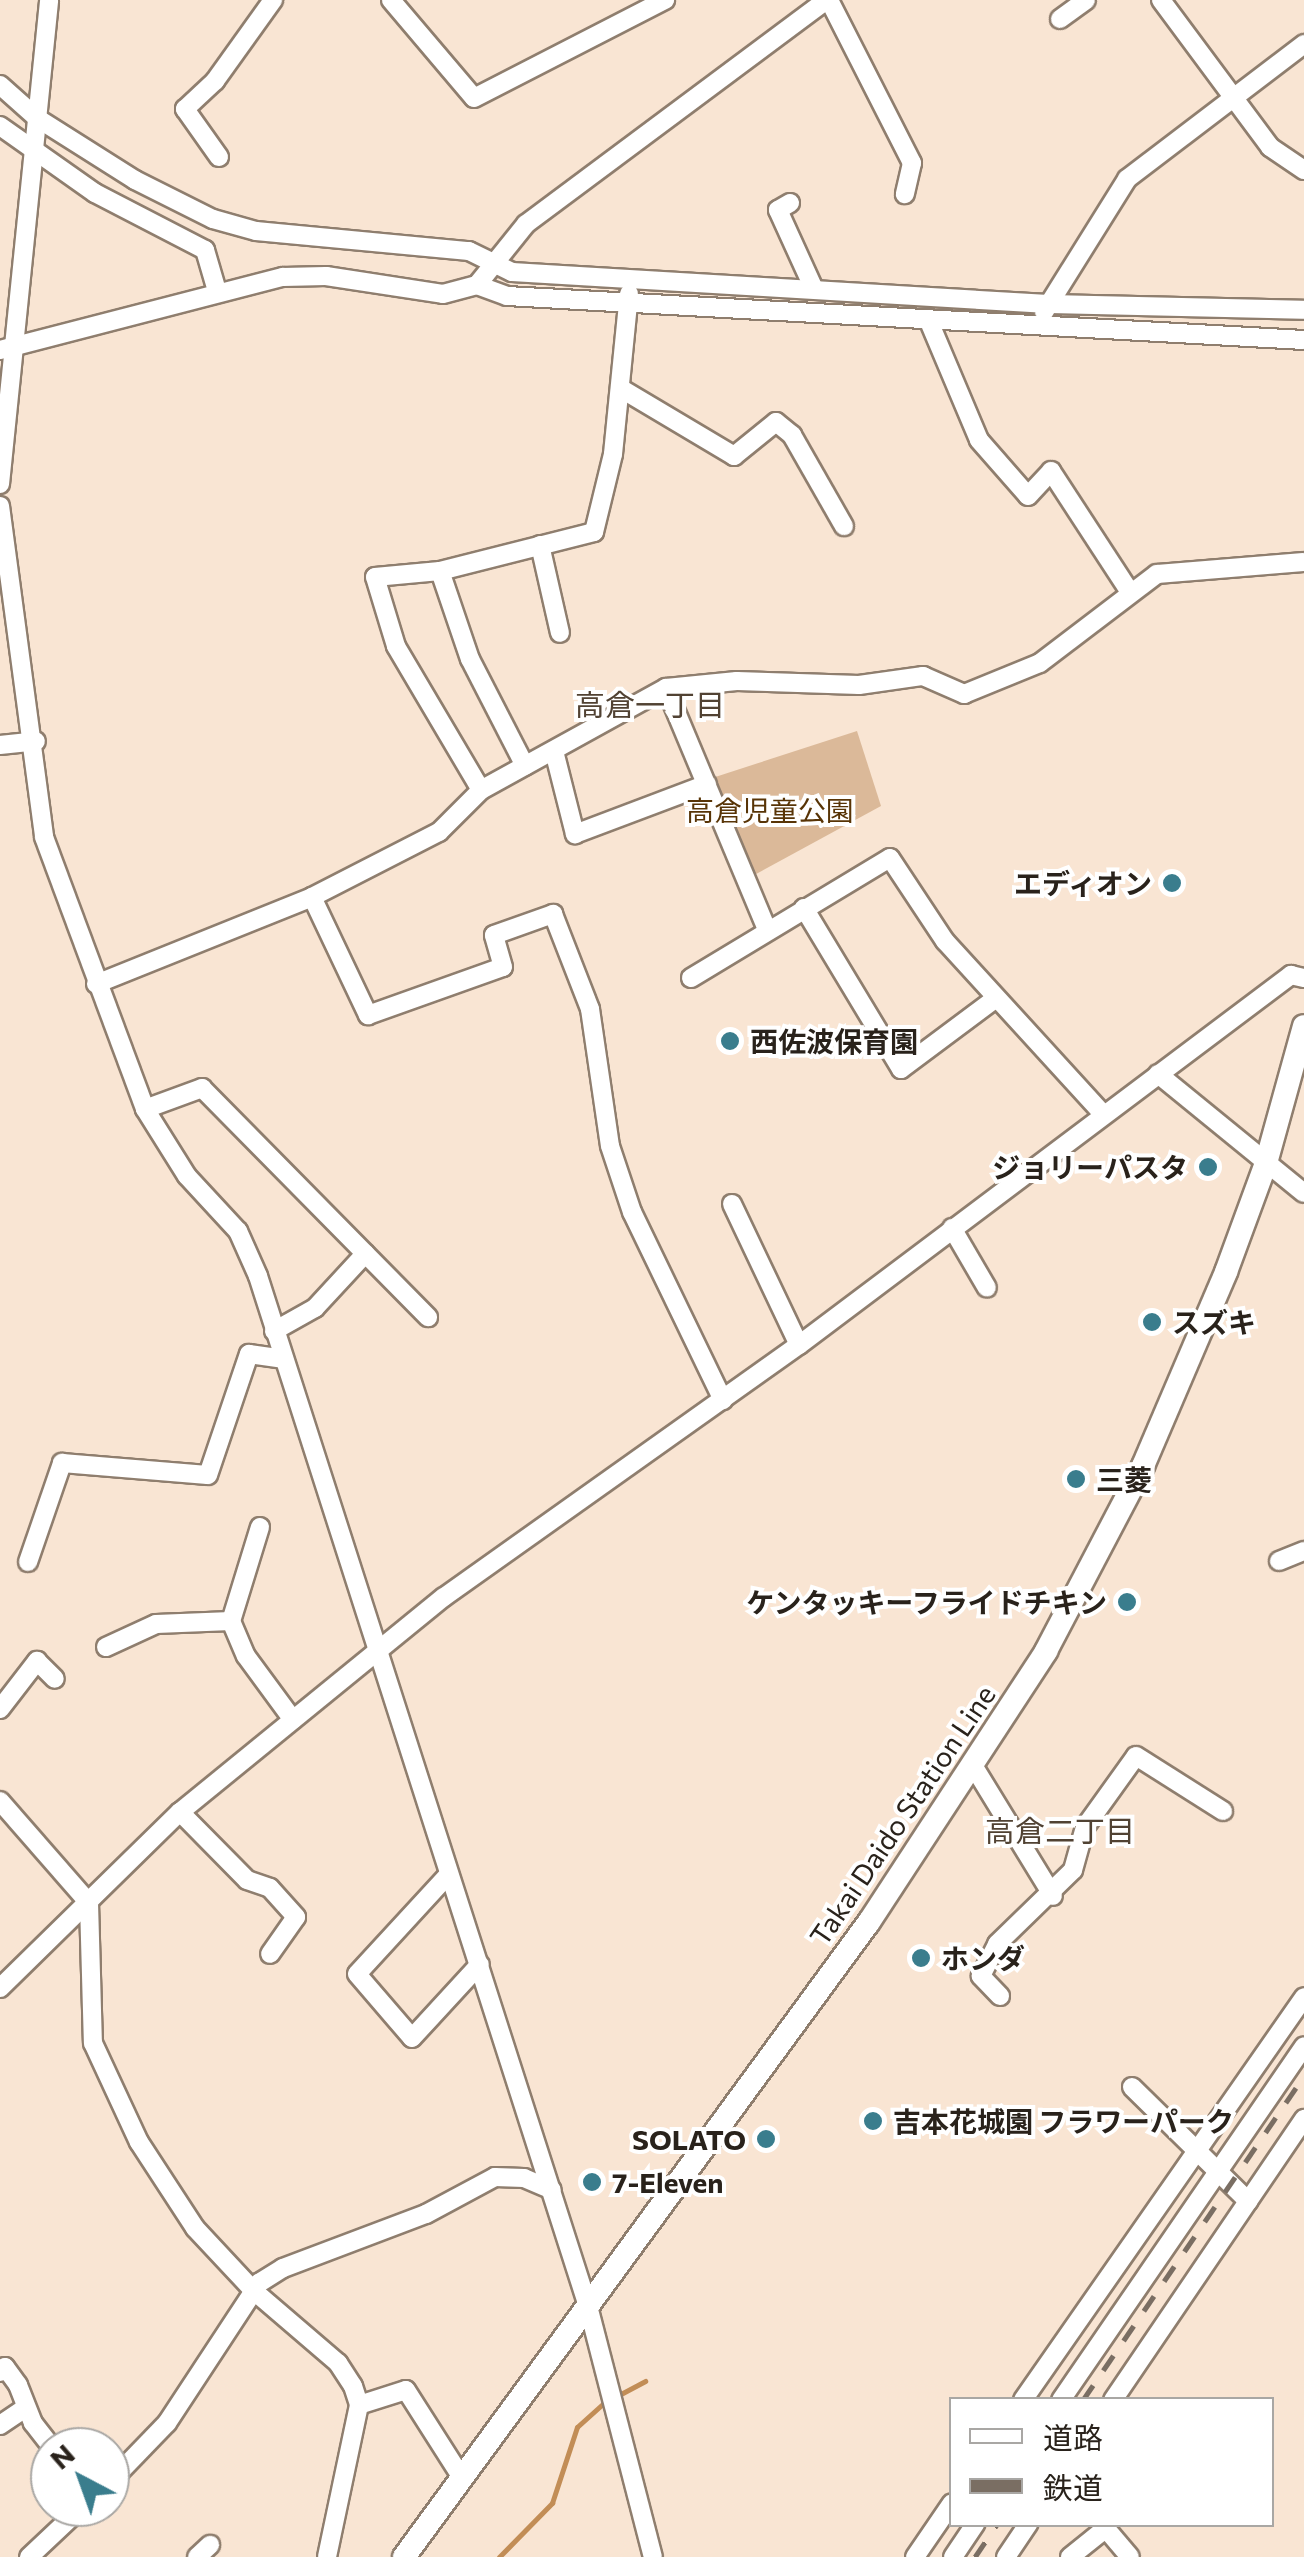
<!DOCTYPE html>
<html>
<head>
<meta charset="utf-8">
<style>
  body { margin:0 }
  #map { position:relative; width:1304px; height:2557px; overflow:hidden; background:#f9e5d3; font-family:Commissioner,"Noto Sans JP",sans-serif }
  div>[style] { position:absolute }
  .green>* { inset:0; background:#dbb999 }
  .stream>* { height:5px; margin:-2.5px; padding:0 2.5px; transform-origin:2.5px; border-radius:2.5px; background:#c28d56 }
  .roads { filter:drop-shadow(2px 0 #8f7e6e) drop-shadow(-2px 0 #8f7e6e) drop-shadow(0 2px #8f7e6e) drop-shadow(0 -2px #8f7e6e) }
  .minor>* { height:18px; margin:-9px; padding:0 9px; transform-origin:9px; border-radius:9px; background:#fff }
  .major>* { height:22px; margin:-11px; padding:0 11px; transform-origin:11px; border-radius:11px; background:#fff }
  .rail>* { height:5px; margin-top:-2.5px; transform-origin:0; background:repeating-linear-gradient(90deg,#7a6e63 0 18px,transparent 0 36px) }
  .dots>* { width:28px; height:28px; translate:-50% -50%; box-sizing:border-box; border:5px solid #fff; border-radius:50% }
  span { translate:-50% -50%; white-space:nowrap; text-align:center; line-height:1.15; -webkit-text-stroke:8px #fff; paint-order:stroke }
  .park-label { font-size:28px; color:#583406 }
  .poi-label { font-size:28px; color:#29221b; font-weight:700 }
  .right { translate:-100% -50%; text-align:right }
  .left { translate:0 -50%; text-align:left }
  .street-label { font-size:28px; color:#29221b }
  .neighbourhood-label { font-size:30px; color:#514233 }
  .legend { position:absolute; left:949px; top:2397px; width:325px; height:130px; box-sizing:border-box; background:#fff; border:2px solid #a9a7a4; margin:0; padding:12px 18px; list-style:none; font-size:30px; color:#29221b }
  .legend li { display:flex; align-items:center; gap:20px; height:50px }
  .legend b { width:50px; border:2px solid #a9a7a4 }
  .north { position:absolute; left:30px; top:2427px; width:100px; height:100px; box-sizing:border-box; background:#fff; border:2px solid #a9a7a4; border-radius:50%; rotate:319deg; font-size:28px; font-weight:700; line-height:40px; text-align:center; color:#29221b }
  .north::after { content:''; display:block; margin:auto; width:35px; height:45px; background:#3a7d8d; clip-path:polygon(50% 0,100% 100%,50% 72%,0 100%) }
</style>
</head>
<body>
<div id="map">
  <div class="green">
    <div style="clip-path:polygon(857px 731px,881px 806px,745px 880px,706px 780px)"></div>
  </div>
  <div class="stream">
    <div style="left:617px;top:2396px;width:32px;rotate:-28deg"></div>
    <div style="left:499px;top:2557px;width:76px;rotate:-45.5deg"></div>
    <div style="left:552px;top:2503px;width:80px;rotate:-71.8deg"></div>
    <div style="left:577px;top:2427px;width:40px;rotate:-42deg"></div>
  </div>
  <div class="roads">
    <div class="minor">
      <div style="left:391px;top:0;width:128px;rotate:49.7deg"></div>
      <div style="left:474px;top:98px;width:215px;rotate:-27.2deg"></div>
      <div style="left:829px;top:0;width:183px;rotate:63deg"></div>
      <div style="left:912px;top:163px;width:32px;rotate:103deg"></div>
      <div style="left:1161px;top:0;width:183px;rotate:53.4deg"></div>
      <div style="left:1270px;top:147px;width:41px;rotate:34.1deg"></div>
      <div style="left:1060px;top:19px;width:32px;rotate:-36deg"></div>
      <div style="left:0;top:85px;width:50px;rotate:41.7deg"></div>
      <div style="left:37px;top:118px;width:116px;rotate:32.3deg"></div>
      <div style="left:135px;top:180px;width:87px;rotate:26.6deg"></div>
      <div style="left:213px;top:219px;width:45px;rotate:15.6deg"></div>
      <div style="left:256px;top:231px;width:214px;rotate:5.4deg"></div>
      <div style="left:469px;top:251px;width:48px;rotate:26deg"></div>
      <div style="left:512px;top:272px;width:537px;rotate:3.42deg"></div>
      <div style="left:1048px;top:304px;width:256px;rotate:1.3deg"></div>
      <div style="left:0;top:126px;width:116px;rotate:35.2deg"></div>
      <div style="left:95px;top:193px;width:124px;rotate:27.4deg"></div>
      <div style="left:205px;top:250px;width:43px;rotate:73.7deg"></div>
      <div style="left:219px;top:157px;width:59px;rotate:-125.3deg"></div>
      <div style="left:185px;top:109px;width:41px;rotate:-43deg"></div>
      <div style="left:215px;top:81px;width:100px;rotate:-54.4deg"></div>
      <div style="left:790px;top:203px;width:14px;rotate:150deg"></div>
      <div style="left:778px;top:210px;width:87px;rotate:65.5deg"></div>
      <div style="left:477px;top:285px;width:32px;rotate:20deg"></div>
      <div style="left:507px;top:296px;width:798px;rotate:3.16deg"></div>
      <div style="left:1044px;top:312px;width:157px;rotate:-58deg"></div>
      <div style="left:1127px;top:179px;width:223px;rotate:-37.3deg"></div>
      <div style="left:928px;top:319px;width:131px;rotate:67.1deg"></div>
      <div style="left:979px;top:440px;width:74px;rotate:48.8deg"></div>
      <div style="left:1028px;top:496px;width:34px;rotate:-47deg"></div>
      <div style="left:1051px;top:471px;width:145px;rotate:56.9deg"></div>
      <div style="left:0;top:350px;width:292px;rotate:-14.5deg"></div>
      <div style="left:283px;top:277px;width:43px;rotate:-1.3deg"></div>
      <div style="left:326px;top:276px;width:118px;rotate:8.7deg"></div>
      <div style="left:443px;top:294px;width:35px;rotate:-15deg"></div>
      <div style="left:477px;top:285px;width:78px;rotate:-51.2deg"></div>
      <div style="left:526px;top:224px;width:375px;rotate:-36.7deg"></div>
      <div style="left:620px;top:388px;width:133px;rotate:30.8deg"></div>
      <div style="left:734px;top:456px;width:54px;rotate:-39deg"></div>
      <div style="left:776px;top:422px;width:21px;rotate:39deg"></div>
      <div style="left:792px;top:435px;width:105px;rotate:60.3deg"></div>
      <div style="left:0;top:484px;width:486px;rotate:-84.2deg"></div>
      <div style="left:0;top:506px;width:334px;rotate:82.4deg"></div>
      <div style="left:44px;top:837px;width:290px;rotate:69.6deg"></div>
      <div style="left:145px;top:1109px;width:79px;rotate:57.9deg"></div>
      <div style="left:187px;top:1176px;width:75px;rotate:47.2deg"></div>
      <div style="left:238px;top:1231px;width:49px;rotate:66deg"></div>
      <div style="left:258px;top:1276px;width:1082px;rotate:72.24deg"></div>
      <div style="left:588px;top:2306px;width:259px;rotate:75.5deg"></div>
      <div style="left:540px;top:545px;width:90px;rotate:77.2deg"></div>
      <div style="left:440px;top:571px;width:93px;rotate:71.2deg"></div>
      <div style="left:470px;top:659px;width:120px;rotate:62.8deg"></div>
      <div style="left:666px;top:688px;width:262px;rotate:67.3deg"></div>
      <div style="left:0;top:745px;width:36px;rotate:-6deg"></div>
      <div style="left:554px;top:751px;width:86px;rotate:75.8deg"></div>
      <div style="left:575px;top:834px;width:141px;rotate:-20.7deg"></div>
      <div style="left:481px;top:790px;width:167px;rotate:-120.6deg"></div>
      <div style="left:396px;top:646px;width:72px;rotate:-106.9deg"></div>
      <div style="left:375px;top:577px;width:65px;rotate:-5.3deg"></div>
      <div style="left:440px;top:571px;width:159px;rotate:-14.2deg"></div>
      <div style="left:594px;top:532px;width:80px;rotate:-76.3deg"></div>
      <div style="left:613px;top:454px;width:161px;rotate:-84.3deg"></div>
      <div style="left:312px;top:897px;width:131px;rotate:64.6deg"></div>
      <div style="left:368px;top:1015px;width:143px;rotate:-19.6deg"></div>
      <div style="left:503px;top:967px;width:33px;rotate:-106deg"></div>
      <div style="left:494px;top:935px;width:63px;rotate:-19.6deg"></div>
      <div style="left:553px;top:914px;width:102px;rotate:68.7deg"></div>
      <div style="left:590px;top:1009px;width:138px;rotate:81.7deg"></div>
      <div style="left:610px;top:1146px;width:70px;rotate:71.6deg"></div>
      <div style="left:632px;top:1212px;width:209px;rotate:64.2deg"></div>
      <div style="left:804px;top:908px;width:188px;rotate:58.9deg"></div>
      <div style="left:901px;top:1069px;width:117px;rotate:-36.7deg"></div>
      <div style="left:691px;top:978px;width:232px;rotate:-31.1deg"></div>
      <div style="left:890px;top:858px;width:100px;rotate:56.5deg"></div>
      <div style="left:945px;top:941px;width:234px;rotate:47.6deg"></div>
      <div style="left:96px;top:984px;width:233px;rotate:-21.9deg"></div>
      <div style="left:312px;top:897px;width:143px;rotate:-27.1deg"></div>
      <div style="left:439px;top:832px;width:59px;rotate:-45deg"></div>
      <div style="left:481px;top:790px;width:211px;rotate:-28.9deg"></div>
      <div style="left:666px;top:688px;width:71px;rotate:-5.6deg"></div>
      <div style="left:737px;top:681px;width:122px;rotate:1.9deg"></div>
      <div style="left:859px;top:685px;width:65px;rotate:-8deg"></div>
      <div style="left:923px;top:676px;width:45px;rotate:23.7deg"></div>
      <div style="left:964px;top:694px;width:82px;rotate:-22.2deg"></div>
      <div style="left:1040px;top:663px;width:147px;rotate:-37.3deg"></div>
      <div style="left:1157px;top:574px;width:147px;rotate:-4.7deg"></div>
      <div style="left:1158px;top:1074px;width:188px;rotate:39.2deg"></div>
      <div style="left:145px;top:1109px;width:61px;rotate:-20.2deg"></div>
      <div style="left:202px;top:1088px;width:322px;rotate:45.4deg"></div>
      <div style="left:732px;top:1204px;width:156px;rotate:64.6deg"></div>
      <div style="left:952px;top:1228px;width:69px;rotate:59.7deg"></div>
      <div style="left:274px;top:1331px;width:47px;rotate:-29.3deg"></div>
      <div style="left:315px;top:1308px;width:74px;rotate:-47.2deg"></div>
      <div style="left:260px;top:1527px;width:98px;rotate:107.1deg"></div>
      <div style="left:231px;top:1621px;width:38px;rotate:67deg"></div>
      <div style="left:246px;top:1656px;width:79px;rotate:53.7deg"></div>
      <div style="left:1279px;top:1561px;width:27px;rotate:-22deg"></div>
      <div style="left:28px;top:1562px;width:105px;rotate:-71deg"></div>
      <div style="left:62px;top:1463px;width:146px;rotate:4.7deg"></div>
      <div style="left:208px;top:1475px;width:128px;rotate:-71.3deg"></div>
      <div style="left:249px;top:1354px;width:34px;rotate:8deg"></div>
      <div style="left:106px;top:1647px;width:55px;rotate:-24.7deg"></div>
      <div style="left:156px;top:1624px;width:75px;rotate:-2.3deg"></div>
      <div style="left:0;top:1709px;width:61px;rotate:-52.4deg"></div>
      <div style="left:37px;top:1661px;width:25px;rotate:45deg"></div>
      <div style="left:974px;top:1767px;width:151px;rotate:58.5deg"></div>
      <div style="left:0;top:1801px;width:135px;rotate:48.9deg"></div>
      <div style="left:89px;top:1903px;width:140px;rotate:88.4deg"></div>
      <div style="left:93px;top:2043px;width:109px;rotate:65.1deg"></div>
      <div style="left:139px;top:2142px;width:103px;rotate:56.9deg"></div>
      <div style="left:195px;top:2228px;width:86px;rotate:46.9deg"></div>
      <div style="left:254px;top:2291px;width:111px;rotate:40.6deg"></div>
      <div style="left:338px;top:2363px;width:27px;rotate:57deg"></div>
      <div style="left:353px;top:2386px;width:20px;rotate:72deg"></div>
      <div style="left:359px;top:2405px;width:155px;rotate:101.9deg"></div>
      <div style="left:180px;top:1812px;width:95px;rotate:45.4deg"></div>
      <div style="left:247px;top:1880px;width:24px;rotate:19deg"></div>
      <div style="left:270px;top:1888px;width:39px;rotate:48deg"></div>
      <div style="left:296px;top:1917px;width:45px;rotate:125.1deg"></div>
      <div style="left:448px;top:1875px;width:134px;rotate:132.6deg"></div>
      <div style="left:357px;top:1974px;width:84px;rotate:49.3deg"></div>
      <div style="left:412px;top:2038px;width:100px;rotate:-47.4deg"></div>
      <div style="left:0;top:1988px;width:252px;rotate:-44.4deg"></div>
      <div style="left:180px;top:1812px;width:340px;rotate:-39.2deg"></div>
      <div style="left:444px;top:1597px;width:435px;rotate:-35.4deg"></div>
      <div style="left:799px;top:1345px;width:616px;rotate:-36.94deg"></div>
      <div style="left:1291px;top:975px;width:13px;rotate:13deg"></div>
      <div style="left:1000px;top:1996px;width:28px;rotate:-134deg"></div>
      <div style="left:981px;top:1976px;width:36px;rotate:-63deg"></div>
      <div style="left:997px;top:1944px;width:106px;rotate:-44.2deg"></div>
      <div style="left:1073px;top:1870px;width:45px;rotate:-74.4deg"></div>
      <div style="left:1085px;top:1827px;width:87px;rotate:-54.3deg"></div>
      <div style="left:1136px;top:1756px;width:103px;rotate:32.3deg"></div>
      <div style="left:1132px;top:2087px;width:163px;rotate:44.5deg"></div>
      <div style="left:0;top:2372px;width:7px;rotate:-45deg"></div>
      <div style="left:5px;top:2367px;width:22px;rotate:54deg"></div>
      <div style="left:18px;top:2385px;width:41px;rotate:68.5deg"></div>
      <div style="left:33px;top:2423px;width:31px;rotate:52deg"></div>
      <div style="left:1023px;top:2400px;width:491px;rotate:-55.1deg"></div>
      <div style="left:1061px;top:2400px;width:429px;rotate:-55.5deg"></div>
      <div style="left:1113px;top:2400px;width:340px;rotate:-55.8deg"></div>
      <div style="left:359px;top:2405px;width:49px;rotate:-17.7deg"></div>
      <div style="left:406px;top:2390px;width:104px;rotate:57.5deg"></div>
      <div style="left:0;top:2425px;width:30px;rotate:-34deg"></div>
      <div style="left:110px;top:2482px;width:82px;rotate:-46deg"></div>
      <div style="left:167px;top:2423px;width:168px;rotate:-56.7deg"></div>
      <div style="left:259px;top:2283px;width:28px;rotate:-32deg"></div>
      <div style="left:283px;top:2268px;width:153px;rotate:-20.7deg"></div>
      <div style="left:426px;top:2214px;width:78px;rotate:-28.2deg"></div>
      <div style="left:495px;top:2177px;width:29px;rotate:2deg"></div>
      <div style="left:524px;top:2178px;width:30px;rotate:23deg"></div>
      <div style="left:1102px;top:2524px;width:43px;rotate:49.7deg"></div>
      <div style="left:29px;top:2557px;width:73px;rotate:-43.3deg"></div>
      <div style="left:197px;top:2557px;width:18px;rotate:-43deg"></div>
      <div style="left:915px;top:2557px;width:65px;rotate:-55.6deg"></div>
      <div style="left:953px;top:2557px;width:40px;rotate:-56deg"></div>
      <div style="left:1006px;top:2557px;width:40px;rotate:-56deg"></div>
      <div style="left:1070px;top:2557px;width:45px;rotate:-38.7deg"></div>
    </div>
    <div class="major">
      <div style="left:404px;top:2557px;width:787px;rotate:-53.79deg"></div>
      <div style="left:869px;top:1922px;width:324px;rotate:-56.8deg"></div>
      <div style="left:1046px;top:1651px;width:209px;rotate:-62.3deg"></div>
      <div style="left:1143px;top:1466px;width:211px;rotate:-66.8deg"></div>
      <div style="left:1226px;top:1272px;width:116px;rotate:-69.8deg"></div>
      <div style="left:1266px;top:1163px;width:142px;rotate:-74.5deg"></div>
    </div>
  </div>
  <div class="rail">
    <div style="left:1083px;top:2400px;width:392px;rotate:-55.7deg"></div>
    <div style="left:975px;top:2557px;width:40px;rotate:-56deg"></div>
  </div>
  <div class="dots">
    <div style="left:1172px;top:883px;background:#3a7d8d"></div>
    <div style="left:730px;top:1041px;background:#3a7d8d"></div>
    <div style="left:1208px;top:1167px;background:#3a7d8d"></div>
    <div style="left:1152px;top:1322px;background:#3a7d8d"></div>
    <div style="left:1076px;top:1479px;background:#3a7d8d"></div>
    <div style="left:1127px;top:1602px;background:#3a7d8d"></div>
    <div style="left:921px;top:1958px;background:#3a7d8d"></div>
    <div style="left:873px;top:2121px;background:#3a7d8d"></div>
    <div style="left:766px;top:2139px;background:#3a7d8d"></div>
    <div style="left:592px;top:2182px;background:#3a7d8d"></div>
  </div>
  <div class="park-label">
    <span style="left:770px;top:810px">高倉児童公園</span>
  </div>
  <div class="poi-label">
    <span class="right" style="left:1152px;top:883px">エディオン</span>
    <span class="left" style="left:750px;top:1041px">西佐波保育園</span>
    <span class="right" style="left:1188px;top:1167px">ジョリーパスタ</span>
    <span class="left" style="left:1172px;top:1322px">スズキ</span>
    <span class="left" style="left:1096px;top:1479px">三菱</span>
    <span class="right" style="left:1107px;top:1602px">ケンタッキーフライドチキン</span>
    <span class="left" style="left:941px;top:1958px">ホンダ</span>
    <span class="left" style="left:893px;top:2121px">吉本花城園 フラワーパーク</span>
    <span class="right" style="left:746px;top:2139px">SOLATO</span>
    <span class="left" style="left:612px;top:2182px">7-Eleven</span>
  </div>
  <div class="street-label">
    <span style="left:902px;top:1815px;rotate:-56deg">Takai Daido Station Line</span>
  </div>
  <div class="neighbourhood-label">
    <span style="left:650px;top:704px">高倉一丁目</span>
    <span style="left:1060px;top:1830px">高倉二丁目</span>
  </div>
  <ul class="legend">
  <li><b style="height:12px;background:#fff"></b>道路</li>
  <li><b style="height:12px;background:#7a6e63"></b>鉄道</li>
  </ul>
  <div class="north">N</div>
</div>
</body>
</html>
